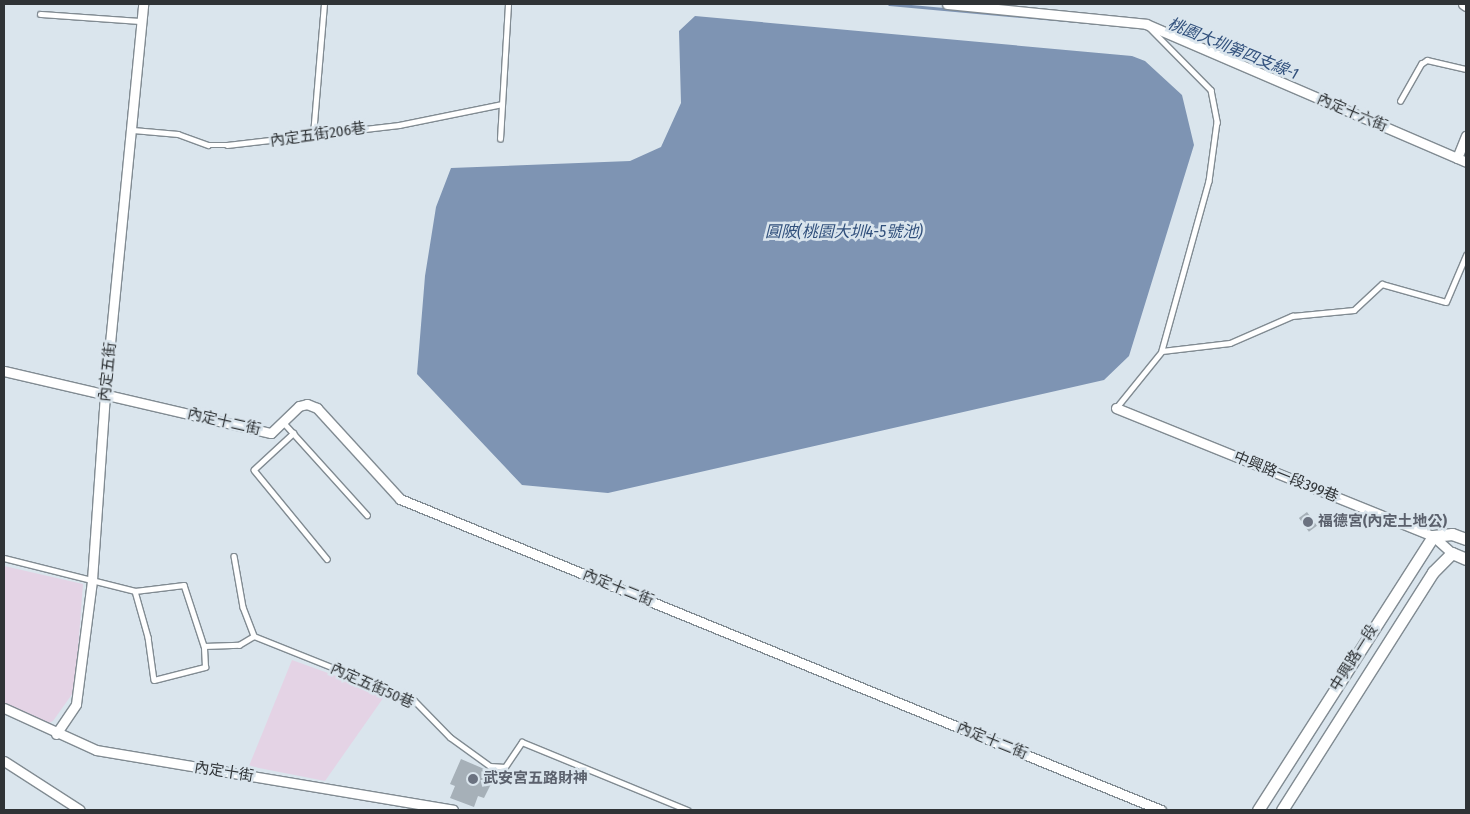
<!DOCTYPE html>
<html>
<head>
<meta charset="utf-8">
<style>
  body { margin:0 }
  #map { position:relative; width:1470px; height:814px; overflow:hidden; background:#dae5ed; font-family:"Fira Sans Condensed","Noto Sans TC",sans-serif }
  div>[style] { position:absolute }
  .industrial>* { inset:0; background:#e4d3e5 }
  .water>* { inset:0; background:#7e94b3 }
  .stream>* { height:3px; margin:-1.5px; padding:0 1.5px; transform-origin:1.5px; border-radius:1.5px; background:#7e94b3 }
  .building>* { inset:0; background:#a6b0b8; transform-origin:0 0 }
  .roads { filter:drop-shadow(1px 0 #818b92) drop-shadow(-1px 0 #818b92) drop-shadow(0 1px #818b92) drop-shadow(0 -1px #818b92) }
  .service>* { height:4.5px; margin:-2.25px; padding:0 2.25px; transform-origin:2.25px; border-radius:2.25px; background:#fff }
  .minor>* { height:9px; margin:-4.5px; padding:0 4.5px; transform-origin:4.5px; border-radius:4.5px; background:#fff }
  .tertiary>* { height:11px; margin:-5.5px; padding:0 5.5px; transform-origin:5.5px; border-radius:5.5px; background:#fff }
  .dots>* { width:14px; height:14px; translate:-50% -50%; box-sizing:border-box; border:2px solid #dae5ed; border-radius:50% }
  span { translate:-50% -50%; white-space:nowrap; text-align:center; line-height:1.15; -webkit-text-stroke:5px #dae5ed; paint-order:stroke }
  .street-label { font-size:15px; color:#2f3336 }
  .worship-label { font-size:15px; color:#5b616d; font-weight:700 }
  .left { translate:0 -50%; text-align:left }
  .water-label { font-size:16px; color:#31507c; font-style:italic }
  .frame { position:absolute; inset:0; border:5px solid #2f3336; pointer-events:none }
</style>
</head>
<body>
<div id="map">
  <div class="industrial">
    <div style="clip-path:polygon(4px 566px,83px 584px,75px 690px,53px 721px,45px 725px,4px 705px)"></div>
    <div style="clip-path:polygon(292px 660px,386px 694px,325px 781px,249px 766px)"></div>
  </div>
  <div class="water">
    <div style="clip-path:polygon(695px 16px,1132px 56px,1145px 61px,1182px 95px,1194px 145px,1129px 356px,1104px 380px,608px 493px,522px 485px,417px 374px,425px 276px,436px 207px,451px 168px,630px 161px,661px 147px,681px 103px,679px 31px)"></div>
  </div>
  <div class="stream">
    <div style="left:889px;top:4px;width:219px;rotate:5.2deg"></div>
    <div style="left:1459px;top:154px;width:8px;rotate:23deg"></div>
  </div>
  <div class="building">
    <div style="left:1307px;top:512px;width:17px;height:10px;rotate:54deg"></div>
    <div style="clip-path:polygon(461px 759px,496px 774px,484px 798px,478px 796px,474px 807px,450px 798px,455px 786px,450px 784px)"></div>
  </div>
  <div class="roads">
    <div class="service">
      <div style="left:40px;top:14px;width:101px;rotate:4deg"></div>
      <div style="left:1150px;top:28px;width:87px;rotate:45.5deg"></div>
      <div style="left:1211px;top:90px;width:33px;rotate:79deg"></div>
      <div style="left:1217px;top:122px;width:60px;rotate:97.7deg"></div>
      <div style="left:1209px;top:181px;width:176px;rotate:105.5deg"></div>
      <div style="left:1400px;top:101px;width:43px;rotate:-60.4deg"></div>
      <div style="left:1421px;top:64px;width:7px;rotate:-34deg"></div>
      <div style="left:1427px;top:60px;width:40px;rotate:13deg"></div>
      <div style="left:133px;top:130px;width:45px;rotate:5.1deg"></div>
      <div style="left:178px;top:134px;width:32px;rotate:20deg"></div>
      <div style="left:208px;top:145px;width:19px"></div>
      <div style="left:227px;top:145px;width:173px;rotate:-6.6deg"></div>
      <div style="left:399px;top:125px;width:105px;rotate:-11.5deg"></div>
      <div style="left:313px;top:135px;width:131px;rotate:-85.2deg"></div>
      <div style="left:500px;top:139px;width:135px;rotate:-86.6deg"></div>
      <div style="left:1116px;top:408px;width:73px;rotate:-51.1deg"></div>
      <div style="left:1162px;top:351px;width:68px;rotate:-6.7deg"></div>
      <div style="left:1230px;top:343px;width:68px;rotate:-23.5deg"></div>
      <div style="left:1292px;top:316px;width:62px;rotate:-5.5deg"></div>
      <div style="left:1354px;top:310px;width:38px;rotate:-43deg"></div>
      <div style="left:1382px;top:284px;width:66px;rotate:15.7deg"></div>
      <div style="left:1446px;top:302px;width:51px;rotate:-66.9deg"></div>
      <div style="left:284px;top:423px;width:124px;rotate:47.9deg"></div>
      <div style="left:294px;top:433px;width:54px;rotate:137.2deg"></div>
      <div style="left:254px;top:470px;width:115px;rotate:50.6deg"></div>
      <div style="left:234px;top:556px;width:52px;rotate:80deg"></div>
      <div style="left:243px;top:607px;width:31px;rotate:69deg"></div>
      <div style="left:4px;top:558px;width:135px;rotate:14.1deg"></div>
      <div style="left:135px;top:591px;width:49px;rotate:-7deg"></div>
      <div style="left:184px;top:585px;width:64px;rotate:71.8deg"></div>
      <div style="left:204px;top:646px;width:35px;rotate:-2deg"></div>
      <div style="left:239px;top:645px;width:17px;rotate:-31deg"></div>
      <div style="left:254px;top:636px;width:172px;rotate:21.8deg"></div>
      <div style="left:414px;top:700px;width:52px;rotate:45.8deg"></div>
      <div style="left:450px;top:737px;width:49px;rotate:35.9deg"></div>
      <div style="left:490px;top:766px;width:15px;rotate:4deg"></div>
      <div style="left:505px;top:767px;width:30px;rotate:-56deg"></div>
      <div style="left:522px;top:742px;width:179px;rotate:22.3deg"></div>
      <div style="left:135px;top:591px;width:48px;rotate:74.2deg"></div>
      <div style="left:148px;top:637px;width:43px;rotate:82.1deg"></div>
      <div style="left:154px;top:680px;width:53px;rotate:-14.3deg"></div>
      <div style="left:205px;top:667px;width:21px;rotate:-93deg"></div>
    </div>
    <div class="minor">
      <div style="left:947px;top:4px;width:200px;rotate:5.7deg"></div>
      <div style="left:1146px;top:24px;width:348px;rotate:23.3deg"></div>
      <div style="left:1463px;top:4px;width:4px;rotate:34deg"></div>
      <div style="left:1457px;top:158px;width:24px;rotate:-68deg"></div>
      <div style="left:4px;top:371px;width:274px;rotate:13.1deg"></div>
      <div style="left:271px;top:433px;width:39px;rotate:-44deg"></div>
      <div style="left:299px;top:406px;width:8px;rotate:-14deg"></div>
      <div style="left:307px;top:404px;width:11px;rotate:22deg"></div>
      <div style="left:317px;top:408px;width:123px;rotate:47.6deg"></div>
      <div style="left:400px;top:499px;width:822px;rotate:22.23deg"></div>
      <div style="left:1116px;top:408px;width:342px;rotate:22deg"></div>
      <div style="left:1433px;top:536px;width:25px;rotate:42deg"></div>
      <div style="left:4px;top:708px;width:101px;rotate:24.5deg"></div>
      <div style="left:96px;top:750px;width:362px;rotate:9.5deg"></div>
      <div style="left:56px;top:734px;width:36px;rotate:-56deg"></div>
      <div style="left:76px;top:704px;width:125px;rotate:-82.6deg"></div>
      <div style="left:92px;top:580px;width:186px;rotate:-86deg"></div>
      <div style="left:105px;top:394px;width:392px;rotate:-84.4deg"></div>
      <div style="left:4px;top:761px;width:90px;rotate:32.8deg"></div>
    </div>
    <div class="tertiary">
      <div style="left:1258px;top:810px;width:325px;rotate:-57.4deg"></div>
      <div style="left:1433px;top:536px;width:19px;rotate:-6deg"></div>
      <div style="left:1452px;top:534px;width:15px;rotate:20deg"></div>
      <div style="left:1282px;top:810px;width:282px;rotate:-57.6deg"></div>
      <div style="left:1433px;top:572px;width:27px;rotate:-45deg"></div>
      <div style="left:1452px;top:553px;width:15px;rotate:23deg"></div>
    </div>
  </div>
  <div class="dots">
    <div style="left:1308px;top:522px;background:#6b7280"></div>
    <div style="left:473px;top:779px;background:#6b7280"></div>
  </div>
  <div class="street-label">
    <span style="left:1352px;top:113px;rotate:23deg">內定十六街</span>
    <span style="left:318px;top:135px;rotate:-8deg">內定五街206巷</span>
    <span style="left:108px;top:372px;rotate:-84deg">內定五街</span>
    <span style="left:224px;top:422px;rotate:13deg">內定十二街</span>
    <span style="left:1286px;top:477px;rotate:22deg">中興路一段399巷</span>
    <span style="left:618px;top:588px;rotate:22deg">內定十二街</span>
    <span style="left:1354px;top:658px;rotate:-58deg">中興路一段</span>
    <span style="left:372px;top:686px;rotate:24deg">內定五街50巷</span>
    <span style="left:992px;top:741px;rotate:22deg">內定十二街</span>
    <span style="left:224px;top:772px;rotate:9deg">內定十街</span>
  </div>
  <div class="worship-label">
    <span class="left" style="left:1318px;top:522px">福德宮(內定土地公)</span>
    <span class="left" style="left:483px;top:779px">武安宮五路財神</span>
  </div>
  <div class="water-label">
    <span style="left:1233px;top:49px;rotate:22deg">桃園大圳第四支線-1</span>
    <span style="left:844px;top:232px">圓陂(桃園大圳4-5號池)</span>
  </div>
  <div class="frame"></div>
</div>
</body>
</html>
